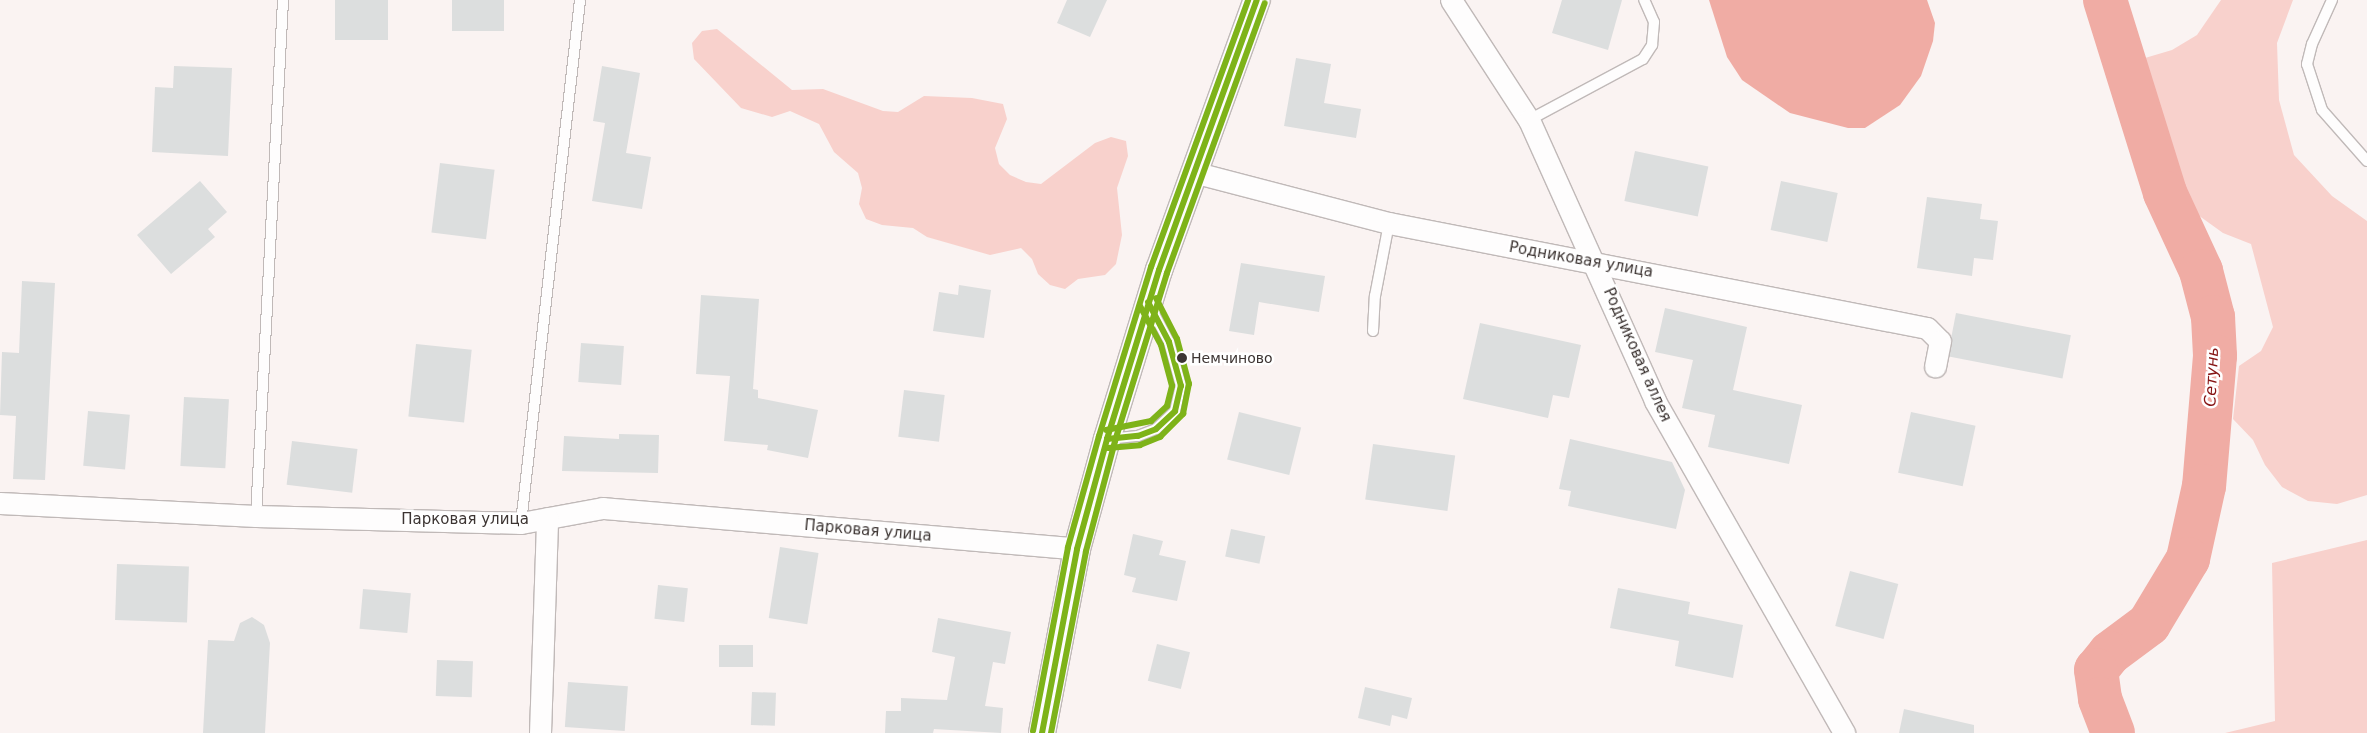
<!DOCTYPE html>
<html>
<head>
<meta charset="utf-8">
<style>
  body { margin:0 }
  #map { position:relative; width:2367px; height:733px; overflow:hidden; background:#faf3f2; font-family:"DejaVu Sans",sans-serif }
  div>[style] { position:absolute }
  .green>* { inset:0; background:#f8d1cc }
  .water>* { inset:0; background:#f0aca4 }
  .river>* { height:44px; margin:-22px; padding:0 22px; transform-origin:22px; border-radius:22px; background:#f0aca4 }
  .building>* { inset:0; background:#dcdede; transform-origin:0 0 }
  .roads { filter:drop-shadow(1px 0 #c0b9b8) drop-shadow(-1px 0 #c0b9b8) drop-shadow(0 1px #c0b9b8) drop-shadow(0 -1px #c0b9b8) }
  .service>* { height:10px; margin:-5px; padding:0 5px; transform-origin:5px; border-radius:5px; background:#fefdfd }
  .minor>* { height:21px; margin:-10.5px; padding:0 10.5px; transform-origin:10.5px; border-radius:10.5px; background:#fefdfd }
  .tertiary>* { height:26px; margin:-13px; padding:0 13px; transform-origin:13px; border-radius:13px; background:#fefdfd }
  .bus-1>* { height:6px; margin:-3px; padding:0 3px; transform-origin:3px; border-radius:3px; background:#7eb319 }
  .bus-2>* { height:6px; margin:-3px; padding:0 3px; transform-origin:3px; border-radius:3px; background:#7eb319 }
  .bus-3>* { height:6px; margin:-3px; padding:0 3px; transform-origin:3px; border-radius:3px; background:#7eb319 }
  .dots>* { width:14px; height:14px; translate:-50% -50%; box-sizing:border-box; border:2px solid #fff; border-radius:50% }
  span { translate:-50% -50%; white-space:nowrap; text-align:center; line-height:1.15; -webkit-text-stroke:5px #fff; paint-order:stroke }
  .bus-label { font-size:14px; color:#3c3432 }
  .left { translate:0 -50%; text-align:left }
  .street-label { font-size:15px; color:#3c3432 }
  .water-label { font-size:16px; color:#861615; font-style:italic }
</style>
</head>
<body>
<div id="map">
  <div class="green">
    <div style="clip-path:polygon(2221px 0,2293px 0,2277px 43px,2279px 100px,2294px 155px,2332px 196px,2367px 221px,2367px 495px,2337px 504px,2308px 501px,2282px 487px,2265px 465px,2253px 440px,2233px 419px,2239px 366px,2261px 351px,2273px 327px,2251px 244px,2223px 233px,2198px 215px,2181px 191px,2140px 85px,2145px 58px,2172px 50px,2197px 35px)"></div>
    <div style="clip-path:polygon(717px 29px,792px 90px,823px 89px,883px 111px,898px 112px,924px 96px,972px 98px,1003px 104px,1007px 119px,995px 148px,999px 164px,1010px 175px,1026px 182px,1041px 184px,1095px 143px,1111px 137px,1126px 141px,1128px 156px,1117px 188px,1122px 235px,1116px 264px,1105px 275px,1078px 279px,1065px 289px,1050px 285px,1038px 274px,1032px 259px,1021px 248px,990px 255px,927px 237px,913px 228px,882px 225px,866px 219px,859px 204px,862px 188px,858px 173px,834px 152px,819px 124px,790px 111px,772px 117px,741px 108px,694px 59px,692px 43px,702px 31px)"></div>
    <div style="clip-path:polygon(2367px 540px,2367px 733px,2225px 733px,2275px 721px,2272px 563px)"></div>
  </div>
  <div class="water">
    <div style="clip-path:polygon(1709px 0,1927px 0,1935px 23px,1933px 41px,1921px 76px,1900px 105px,1865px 128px,1848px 128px,1790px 113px,1742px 80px,1727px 57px)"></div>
  </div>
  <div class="river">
    <div style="left:2105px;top:0;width:202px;rotate:72.7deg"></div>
    <div style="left:2165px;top:193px;width:86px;rotate:65.2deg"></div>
    <div style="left:2201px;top:271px;width:48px;rotate:75.4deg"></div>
    <div style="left:2213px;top:317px;width:39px;rotate:87deg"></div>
    <div style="left:2215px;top:356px;width:130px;rotate:94.8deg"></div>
    <div style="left:2204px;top:486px;width:75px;rotate:102.4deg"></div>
    <div style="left:2188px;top:559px;width:76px;rotate:121deg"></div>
    <div style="left:2149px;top:624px;width:49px;rotate:143.4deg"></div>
    <div style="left:2110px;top:653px;width:22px;rotate:129deg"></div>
    <div style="left:2096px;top:670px;width:29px;rotate:82deg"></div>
    <div style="left:2100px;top:699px;width:36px;rotate:69deg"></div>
  </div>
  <div class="building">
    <div style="left:335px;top:0;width:53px;height:40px"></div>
    <div style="left:452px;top:0;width:52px;height:31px"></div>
    <div style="clip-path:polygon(1067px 0,1107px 0,1090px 37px,1057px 23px)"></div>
    <div style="clip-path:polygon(1562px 0,1622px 0,1608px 50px,1552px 33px)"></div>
    <div style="clip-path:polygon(1296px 58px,1331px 64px,1324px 103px,1361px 109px,1356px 138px,1284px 126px)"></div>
    <div style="clip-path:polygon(174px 66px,232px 68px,228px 156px,152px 152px,155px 87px,173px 88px)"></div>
    <div style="clip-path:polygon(602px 66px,640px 73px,626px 153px,651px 157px,642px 209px,592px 201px,605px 123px,593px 121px)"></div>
    <div style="left:1635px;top:151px;width:75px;height:51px;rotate:12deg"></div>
    <div style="left:440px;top:163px;width:55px;height:70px;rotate:7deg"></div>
    <div style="clip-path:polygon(200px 181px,227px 212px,208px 229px,215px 237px,171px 274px,137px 235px)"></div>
    <div style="left:1781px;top:181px;width:58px;height:50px;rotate:12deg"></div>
    <div style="clip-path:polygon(1927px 197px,1982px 204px,1980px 219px,1998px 221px,1993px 260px,1974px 258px,1972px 276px,1917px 268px)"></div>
    <div style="clip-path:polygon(1241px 263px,1325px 276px,1319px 312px,1259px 302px,1254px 335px,1229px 331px)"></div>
    <div style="clip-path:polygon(22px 281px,55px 283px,45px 480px,13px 479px,16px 416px,0 415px,2px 352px,19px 353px)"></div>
    <div style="clip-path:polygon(959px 285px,991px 290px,984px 338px,933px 331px,939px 292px,958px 295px)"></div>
    <div style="clip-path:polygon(701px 295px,759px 299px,753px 389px,758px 390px,758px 398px,818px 410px,808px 458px,767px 450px,768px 445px,724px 441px,730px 376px,696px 374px)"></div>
    <div style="clip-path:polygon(1665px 308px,1747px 327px,1733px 390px,1802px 405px,1789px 464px,1708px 447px,1715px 415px,1682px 408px,1693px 360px,1655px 352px)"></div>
    <div style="left:1956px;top:313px;width:117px;height:44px;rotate:11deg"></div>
    <div style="clip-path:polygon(1480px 323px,1581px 345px,1569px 398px,1553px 395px,1548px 418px,1463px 399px)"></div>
    <div style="left:581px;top:343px;width:43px;height:39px;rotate:4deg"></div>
    <div style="left:416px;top:344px;width:56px;height:73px;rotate:6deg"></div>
    <div style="left:904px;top:390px;width:41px;height:47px;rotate:7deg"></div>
    <div style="left:184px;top:397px;width:45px;height:69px;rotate:3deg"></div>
    <div style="left:88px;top:411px;width:42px;height:55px;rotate:5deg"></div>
    <div style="left:1239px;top:412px;width:64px;height:49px;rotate:14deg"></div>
    <div style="left:1911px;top:412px;width:66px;height:62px;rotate:12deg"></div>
    <div style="clip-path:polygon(619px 434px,659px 435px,658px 473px,562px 471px,564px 436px,619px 439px)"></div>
    <div style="clip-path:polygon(1570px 439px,1672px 462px,1685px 490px,1676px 529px,1568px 506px,1571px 491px,1559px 489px)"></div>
    <div style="left:292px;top:441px;width:66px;height:44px;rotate:7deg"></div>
    <div style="left:1373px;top:444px;width:83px;height:56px;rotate:8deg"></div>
    <div style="left:1231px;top:529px;width:35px;height:28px;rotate:12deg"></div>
    <div style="clip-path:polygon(1133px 534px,1163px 541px,1159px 555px,1186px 561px,1177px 601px,1132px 592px,1136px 578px,1124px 575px)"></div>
    <div style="left:780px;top:547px;width:39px;height:72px;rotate:9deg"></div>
    <div style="left:117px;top:564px;width:72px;height:56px;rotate:2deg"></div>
    <div style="left:1850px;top:571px;width:50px;height:57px;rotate:15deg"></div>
    <div style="left:658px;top:585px;width:30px;height:34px;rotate:6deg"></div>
    <div style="clip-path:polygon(1618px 588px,1690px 602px,1688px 614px,1743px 625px,1733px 678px,1675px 666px,1679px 641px,1610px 628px)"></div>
    <div style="left:363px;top:589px;width:48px;height:40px;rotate:5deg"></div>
    <div style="clip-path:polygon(252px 617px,264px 625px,270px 643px,265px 733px,203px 733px,208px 640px,234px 641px,240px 623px)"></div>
    <div style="clip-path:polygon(938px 618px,1011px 632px,1005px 664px,993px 662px,985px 706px,1003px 708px,1001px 733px,934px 729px,933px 733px,885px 733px,886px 711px,901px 711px,901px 698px,947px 700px,955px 657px,932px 652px)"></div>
    <div style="left:1157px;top:644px;width:34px;height:38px;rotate:14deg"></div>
    <div style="left:719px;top:645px;width:34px;height:22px"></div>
    <div style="left:437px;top:660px;width:36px;height:36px;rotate:2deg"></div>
    <div style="left:568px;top:682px;width:60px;height:45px;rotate:4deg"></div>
    <div style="clip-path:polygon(1365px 687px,1412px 698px,1407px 719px,1392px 715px,1390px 726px,1358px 718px)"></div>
    <div style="left:752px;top:692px;width:24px;height:33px;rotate:2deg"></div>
    <div style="clip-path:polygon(1904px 709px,1974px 725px,1974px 733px,1899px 733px)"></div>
  </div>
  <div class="roads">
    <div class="service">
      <div style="left:2332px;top:0;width:48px;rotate:114.4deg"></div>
      <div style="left:2312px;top:44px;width:21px;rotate:104deg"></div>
      <div style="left:2307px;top:64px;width:48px;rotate:71.9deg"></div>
      <div style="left:2322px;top:110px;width:68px;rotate:48.6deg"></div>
      <div style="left:1529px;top:120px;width:129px;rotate:-28.2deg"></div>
      <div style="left:1643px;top:59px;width:17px;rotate:-57deg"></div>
      <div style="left:1652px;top:45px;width:23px;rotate:-85deg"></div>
      <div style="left:1654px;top:22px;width:24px;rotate:-114deg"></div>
      <div style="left:1373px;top:331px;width:35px;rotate:-87deg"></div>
      <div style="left:1375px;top:296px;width:74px;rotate:-79.1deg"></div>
      <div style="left:1108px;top:439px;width:30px;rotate:-6deg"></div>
      <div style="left:1138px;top:436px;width:19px;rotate:-21deg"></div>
      <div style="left:1156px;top:429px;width:26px;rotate:-43deg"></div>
      <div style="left:1175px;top:411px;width:26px;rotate:-77deg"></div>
      <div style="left:1181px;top:386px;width:46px;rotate:-105.3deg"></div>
      <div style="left:1169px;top:342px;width:36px;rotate:-118deg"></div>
      <div style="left:256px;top:516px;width:517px;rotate:-87deg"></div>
      <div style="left:521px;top:523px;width:526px;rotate:-83.56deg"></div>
    </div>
    <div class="minor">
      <div style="left:1451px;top:0;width:143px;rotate:57deg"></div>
      <div style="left:1529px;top:120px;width:308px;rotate:65.8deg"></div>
      <div style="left:1655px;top:401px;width:382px;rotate:60.3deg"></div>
      <div style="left:1193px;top:172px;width:203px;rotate:14.6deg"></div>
      <div style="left:1389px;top:223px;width:548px;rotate:11.04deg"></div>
      <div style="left:1927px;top:328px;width:18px;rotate:45deg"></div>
      <div style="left:1940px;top:341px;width:26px;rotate:101deg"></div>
      <div style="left:0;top:503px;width:256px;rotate:2.9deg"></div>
      <div style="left:256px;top:516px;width:265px;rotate:1.5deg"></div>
      <div style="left:521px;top:523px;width:83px;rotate:-10.4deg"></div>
      <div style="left:603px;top:508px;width:476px;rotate:4.9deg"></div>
      <div style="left:540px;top:733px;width:215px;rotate:-88.1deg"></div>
    </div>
    <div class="tertiary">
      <div style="left:1042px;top:733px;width:187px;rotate:-79.2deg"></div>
      <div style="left:1077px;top:549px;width:114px;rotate:-74.7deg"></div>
      <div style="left:1107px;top:439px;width:177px;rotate:-72.9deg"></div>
      <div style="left:1159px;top:270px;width:287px;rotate:-70.1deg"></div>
    </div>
  </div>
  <div class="bus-1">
    <div style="left:1107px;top:439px;width:31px;rotate:-6deg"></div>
    <div style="left:1138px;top:436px;width:19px;rotate:-21deg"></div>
    <div style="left:1156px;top:429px;width:26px;rotate:-43deg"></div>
    <div style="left:1175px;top:411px;width:26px;rotate:-77deg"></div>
    <div style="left:1181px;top:386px;width:46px;rotate:-105.3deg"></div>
    <div style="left:1169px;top:342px;width:45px;rotate:-117.7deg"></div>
    <div style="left:1042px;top:733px;width:187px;rotate:-79.2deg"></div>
    <div style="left:1077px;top:549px;width:114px;rotate:-74.7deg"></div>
    <div style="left:1107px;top:439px;width:177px;rotate:-72.9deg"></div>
    <div style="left:1159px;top:270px;width:287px;rotate:-70.1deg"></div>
  </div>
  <div class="bus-2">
    <div style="left:1108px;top:448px;width:32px;rotate:-5deg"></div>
    <div style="left:1140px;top:445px;width:22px;rotate:-22deg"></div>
    <div style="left:1160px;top:437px;width:33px;rotate:-45deg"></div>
    <div style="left:1183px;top:414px;width:31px;rotate:-79deg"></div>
    <div style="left:1189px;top:384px;width:47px;rotate:-104.9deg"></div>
    <div style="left:1177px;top:339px;width:46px;rotate:-117.1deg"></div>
    <div style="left:1051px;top:733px;width:185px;rotate:-79.1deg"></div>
    <div style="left:1086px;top:551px;width:114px;rotate:-75.2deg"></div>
    <div style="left:1115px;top:441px;width:176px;rotate:-72.8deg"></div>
    <div style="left:1167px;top:273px;width:287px;rotate:-70.1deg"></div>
  </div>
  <div class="bus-3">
    <div style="left:1106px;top:430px;width:46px;rotate:-11.3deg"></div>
    <div style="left:1151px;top:421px;width:22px;rotate:-43deg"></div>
    <div style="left:1167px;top:406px;width:21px;rotate:-76deg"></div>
    <div style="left:1172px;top:386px;width:42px;rotate:-105deg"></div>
    <div style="left:1161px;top:345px;width:44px;rotate:-118.3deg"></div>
    <div style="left:1033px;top:731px;width:187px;rotate:-79.2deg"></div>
    <div style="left:1068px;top:547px;width:115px;rotate:-74.4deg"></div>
    <div style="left:1099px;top:436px;width:177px;rotate:-72.9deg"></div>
    <div style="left:1151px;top:267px;width:284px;rotate:-70deg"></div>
  </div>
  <div class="dots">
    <div style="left:1182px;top:358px;background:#3c3432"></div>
  </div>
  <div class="bus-label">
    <span class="left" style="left:1191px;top:358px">Немчиново</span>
  </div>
  <div class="street-label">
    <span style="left:1581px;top:260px;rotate:10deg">Родниковая улица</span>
    <span style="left:1637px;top:355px;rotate:66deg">Родниковая аллея</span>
    <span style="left:465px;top:520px">Парковая улица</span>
    <span style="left:868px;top:531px;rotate:5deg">Парковая улица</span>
  </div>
  <div class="water-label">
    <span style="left:2212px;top:377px;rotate:-87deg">Сетунь</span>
  </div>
</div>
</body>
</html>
